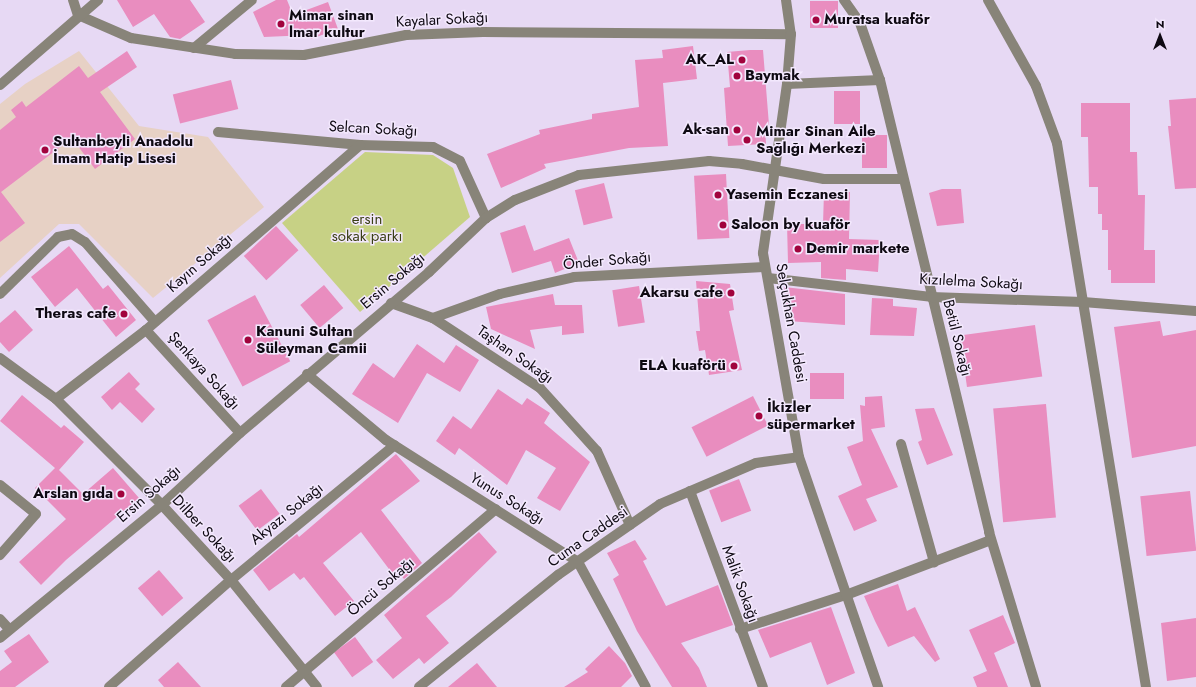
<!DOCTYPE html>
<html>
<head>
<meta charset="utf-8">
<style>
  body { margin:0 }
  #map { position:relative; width:1196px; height:687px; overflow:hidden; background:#e7d9f4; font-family:Jost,sans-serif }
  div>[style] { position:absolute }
  .education>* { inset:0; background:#e7d1c5 }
  .green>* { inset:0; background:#c7d185 }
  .building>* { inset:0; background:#e98dbf; transform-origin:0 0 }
  .minor>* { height:10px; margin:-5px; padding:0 5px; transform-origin:5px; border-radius:5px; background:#888479 }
  .tertiary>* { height:10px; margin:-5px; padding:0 5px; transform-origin:5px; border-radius:5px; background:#888479 }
  .dots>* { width:11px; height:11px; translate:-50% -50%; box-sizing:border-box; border:2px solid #f3e8fd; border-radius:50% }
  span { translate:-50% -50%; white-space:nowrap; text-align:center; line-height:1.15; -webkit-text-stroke:3px #f3e8fd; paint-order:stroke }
  .poi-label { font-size:15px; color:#0e0912; font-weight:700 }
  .left { translate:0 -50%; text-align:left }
  .right { translate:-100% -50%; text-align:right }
  .street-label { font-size:15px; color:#0e0912 }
  .park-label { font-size:15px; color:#3a3f14 }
  .north { position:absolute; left:1140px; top:16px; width:40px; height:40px; -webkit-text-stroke:3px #f3e8fd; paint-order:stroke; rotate:0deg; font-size:11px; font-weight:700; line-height:16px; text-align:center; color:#0e0912 }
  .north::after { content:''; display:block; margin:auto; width:14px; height:18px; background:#0e0912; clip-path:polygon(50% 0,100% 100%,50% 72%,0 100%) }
</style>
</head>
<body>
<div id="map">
  <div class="education">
    <div style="clip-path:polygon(79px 51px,139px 126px,208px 137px,264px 207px,153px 298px,79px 224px,59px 224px,0 278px,0 104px,25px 84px)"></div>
  </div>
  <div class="green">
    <div style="clip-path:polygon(365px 152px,433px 155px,453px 168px,470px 217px,360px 312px,282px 223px)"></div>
  </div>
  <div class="building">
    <div style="clip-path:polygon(117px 0,190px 0,205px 22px,180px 39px,170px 37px,154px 14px,133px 27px)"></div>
    <div style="clip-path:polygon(276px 0,287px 0,293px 15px,328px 2px,338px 29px,311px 39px,309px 35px,264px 37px,253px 12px)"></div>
    <div style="left:810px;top:1px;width:28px;height:27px"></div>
    <div style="clip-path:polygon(693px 46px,697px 79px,663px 83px,668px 146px,629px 148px,544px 164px,546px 168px,501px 188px,487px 154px,540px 134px,539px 130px,592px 119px,592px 114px,639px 107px,635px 60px,663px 58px,662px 50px)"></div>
    <div style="clip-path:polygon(750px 50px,763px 50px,769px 125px,765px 126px,766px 144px,728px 146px,724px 88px,730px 87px,727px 52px)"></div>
    <div style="clip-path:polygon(127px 51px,137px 67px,100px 92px,135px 139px,95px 169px,72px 138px,1px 192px,25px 223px,0 242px,0 130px,16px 117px,11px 110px,22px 101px,26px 107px,79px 66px,88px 78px)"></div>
    <div style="left:231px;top:80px;width:30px;height:60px;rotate:76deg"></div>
    <div style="left:834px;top:91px;width:26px;height:33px"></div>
    <div style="clip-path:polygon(1196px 98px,1196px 188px,1175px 189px,1168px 126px,1171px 126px,1169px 100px)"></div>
    <div style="clip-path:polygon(1081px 103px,1130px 103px,1130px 152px,1137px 152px,1138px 195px,1145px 195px,1144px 250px,1155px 250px,1155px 283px,1111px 283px,1111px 270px,1108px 270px,1108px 230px,1102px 230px,1102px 214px,1098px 214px,1098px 187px,1089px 187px,1088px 137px,1081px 137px)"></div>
    <div style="left:862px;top:135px;width:25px;height:33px"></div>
    <div style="left:726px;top:174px;width:64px;height:32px;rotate:87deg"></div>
    <div style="left:604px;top:183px;width:36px;height:30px;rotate:76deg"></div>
    <div style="clip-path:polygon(942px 189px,961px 189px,964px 223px,937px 226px,929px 193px)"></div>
    <div style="clip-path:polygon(824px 192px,850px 192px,849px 239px,880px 240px,878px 272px,846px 269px,846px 280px,821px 278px,821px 262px,788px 263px,787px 224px,823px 224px)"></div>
    <div style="clip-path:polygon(525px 225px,534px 251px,569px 238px,579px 263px,555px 273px,551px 261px,512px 273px,500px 233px)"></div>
    <div style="left:276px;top:226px;width:33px;height:44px;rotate:47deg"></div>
    <div style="clip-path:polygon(69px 246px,103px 289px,108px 285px,136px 320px,116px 337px,77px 288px,55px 307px,31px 277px)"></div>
    <div style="clip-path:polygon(696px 281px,730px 284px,734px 310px,729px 311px,742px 370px,709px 375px,705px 350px,699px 351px,696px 331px,700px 331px)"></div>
    <div style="left:324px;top:285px;width:30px;height:31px;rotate:50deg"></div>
    <div style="left:639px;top:286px;width:37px;height:27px;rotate:81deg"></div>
    <div style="clip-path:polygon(784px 287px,845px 294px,845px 325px,788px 321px)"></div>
    <div style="clip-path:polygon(553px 294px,555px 305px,582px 305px,584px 333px,562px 335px,562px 326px,530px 330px,535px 349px,491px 329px,486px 307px)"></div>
    <div style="left:255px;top:295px;width:75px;height:54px;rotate:62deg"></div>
    <div style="clip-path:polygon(872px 298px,893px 299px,893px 306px,917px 308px,914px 336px,870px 335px)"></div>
    <div style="clip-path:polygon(15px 310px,33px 330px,9px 352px,0 342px,0 323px)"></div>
    <div style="clip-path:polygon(1160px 321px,1163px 336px,1196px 330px,1196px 446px,1132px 458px,1114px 327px)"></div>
    <div style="left:1035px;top:325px;width:52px;height:76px;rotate:82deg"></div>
    <div style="clip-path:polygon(417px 344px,444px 363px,456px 345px,479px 360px,460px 392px,427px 373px,398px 423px,352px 394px,373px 363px,394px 378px)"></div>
    <div style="clip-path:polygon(129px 372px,140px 384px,135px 389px,155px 409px,142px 423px,120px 402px,112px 410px,101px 397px)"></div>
    <div style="left:844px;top:373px;width:26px;height:34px;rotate:90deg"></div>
    <div style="clip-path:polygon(498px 389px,522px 405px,527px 398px,550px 413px,544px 423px,590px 462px,560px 511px,537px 498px,556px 468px,526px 450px,507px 485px,459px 448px,455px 455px,436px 441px,453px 416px,471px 429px)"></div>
    <div style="clip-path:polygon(22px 395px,61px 428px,64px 425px,84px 442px,59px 470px,83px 494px,113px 468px,139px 498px,66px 560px,41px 585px,19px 562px,66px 519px,35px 488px,55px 468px,0 421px)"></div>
    <div style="left:753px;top:396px;width:33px;height:69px;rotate:63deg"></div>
    <div style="clip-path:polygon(882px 396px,885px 427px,871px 429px,898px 487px,866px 499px,877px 521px,854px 531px,838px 496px,862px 485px,847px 447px,863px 441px,860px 405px,865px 406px,865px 397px)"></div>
    <div style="left:1046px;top:404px;width:114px;height:53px;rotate:85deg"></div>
    <div style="clip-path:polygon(934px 408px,953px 455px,927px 465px,918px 442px,922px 440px,915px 409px)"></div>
    <div style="clip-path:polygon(396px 454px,420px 481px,381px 510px,422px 563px,404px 579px,397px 570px,392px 573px,361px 532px,323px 563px,354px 601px,335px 616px,304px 577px,300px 580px,294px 573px,269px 591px,253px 570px,297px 534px,299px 537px)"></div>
    <div style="left:739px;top:479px;width:34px;height:32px;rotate:69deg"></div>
    <div style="left:261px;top:489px;width:31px;height:28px;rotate:53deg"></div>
    <div style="left:1190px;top:491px;width:60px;height:50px;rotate:84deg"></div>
    <div style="clip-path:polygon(479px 532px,497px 552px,451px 597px,426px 616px,449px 643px,424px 664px,419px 658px,393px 679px,376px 660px,402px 638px,384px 615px)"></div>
    <div style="clip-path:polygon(635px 540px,647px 559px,643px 561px,666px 606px,718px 585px,733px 625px,681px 643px,699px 668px,707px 687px,672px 687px,637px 631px,613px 579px,619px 575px,607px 553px)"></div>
    <div style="left:159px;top:570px;width:37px;height:28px;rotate:49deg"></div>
    <div style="clip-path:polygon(898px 584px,907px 611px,915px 607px,940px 659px,935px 662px,914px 636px,888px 647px,875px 621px,864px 596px)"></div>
    <div style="clip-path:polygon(831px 607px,855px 673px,827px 685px,811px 642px,770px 658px,758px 630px)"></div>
    <div style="clip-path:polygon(1003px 615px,1015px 643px,994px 653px,1008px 687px,977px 687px,973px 677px,987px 671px,969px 630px)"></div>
    <div style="clip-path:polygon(1196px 618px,1196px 677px,1167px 681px,1161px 623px)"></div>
    <div style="clip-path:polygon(29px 634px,49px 662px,15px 687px,0 687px,0 671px,12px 662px,4px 651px)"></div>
    <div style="left:355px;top:637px;width:31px;height:26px;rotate:54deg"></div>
    <div style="clip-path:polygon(609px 646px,625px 663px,632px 676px,621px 687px,564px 687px,588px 672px,585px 669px)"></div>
    <div style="clip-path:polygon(178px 662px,201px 687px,164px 687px,158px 680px)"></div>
    <div style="clip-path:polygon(477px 663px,497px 687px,448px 687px)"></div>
  </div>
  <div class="minor">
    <div style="left:73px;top:0;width:16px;rotate:72deg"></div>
    <div style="left:78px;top:15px;width:58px;rotate:23.5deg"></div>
    <div style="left:131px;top:38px;width:105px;rotate:8.7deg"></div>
    <div style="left:235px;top:54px;width:69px;rotate:0.8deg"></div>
    <div style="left:304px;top:55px;width:104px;rotate:-11.1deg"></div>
    <div style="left:406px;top:35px;width:77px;rotate:-2.2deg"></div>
    <div style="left:483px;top:32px;width:308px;rotate:0.4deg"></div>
    <div style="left:844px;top:0;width:28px;rotate:55deg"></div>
    <div style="left:860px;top:23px;width:60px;rotate:70.7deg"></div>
    <div style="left:880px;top:80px;width:465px;rotate:76.4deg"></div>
    <div style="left:989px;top:532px;width:162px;rotate:73.1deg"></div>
    <div style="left:988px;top:0;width:98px;rotate:60.8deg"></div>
    <div style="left:1036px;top:86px;width:61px;rotate:69.8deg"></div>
    <div style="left:1057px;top:143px;width:551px;rotate:80.71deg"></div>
    <div style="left:194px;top:48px;width:75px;rotate:-39.6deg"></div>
    <div style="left:787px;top:84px;width:93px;rotate:-2.5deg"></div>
    <div style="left:218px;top:132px;width:143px;rotate:5.2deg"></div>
    <div style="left:360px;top:145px;width:73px;rotate:1.6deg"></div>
    <div style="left:433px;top:147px;width:30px;rotate:27deg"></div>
    <div style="left:460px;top:161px;width:63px;rotate:65.5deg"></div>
    <div style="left:768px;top:278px;width:164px;rotate:6.6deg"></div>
    <div style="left:931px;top:297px;width:152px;rotate:1.9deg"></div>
    <div style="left:1083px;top:302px;width:113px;rotate:4.6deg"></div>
    <div style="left:0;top:294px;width:81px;rotate:-44.5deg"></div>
    <div style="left:58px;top:237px;width:14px;rotate:-12deg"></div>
    <div style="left:72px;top:234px;width:15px;rotate:32deg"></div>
    <div style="left:85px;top:242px;width:106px;rotate:48.8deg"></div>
    <div style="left:391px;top:303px;width:45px;rotate:19.7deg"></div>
    <div style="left:433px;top:318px;width:128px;rotate:33.2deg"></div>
    <div style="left:540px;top:388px;width:85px;rotate:47.9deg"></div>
    <div style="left:597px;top:451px;width:81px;rotate:66deg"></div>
    <div style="left:433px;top:318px;width:71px;rotate:-19.7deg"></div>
    <div style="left:500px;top:294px;width:76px;rotate:-12.9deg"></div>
    <div style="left:574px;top:277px;width:191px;rotate:-3deg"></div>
    <div style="left:146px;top:330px;width:139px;rotate:47.6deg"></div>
    <div style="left:0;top:358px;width:69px;rotate:36.2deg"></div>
    <div style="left:56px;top:399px;width:150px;rotate:45deg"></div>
    <div style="left:162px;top:505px;width:102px;rotate:47.4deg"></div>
    <div style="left:231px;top:580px;width:137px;rotate:51.2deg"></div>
    <div style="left:307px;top:374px;width:103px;rotate:39.9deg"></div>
    <div style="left:386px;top:440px;width:227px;rotate:32.4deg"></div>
    <div style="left:578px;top:562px;width:142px;rotate:61.5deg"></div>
    <div style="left:56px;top:399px;width:113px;rotate:-37.5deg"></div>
    <div style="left:146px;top:330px;width:283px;rotate:-40.8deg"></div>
    <div style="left:901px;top:444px;width:123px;rotate:74.4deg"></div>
    <div style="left:0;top:485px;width:46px;rotate:38.9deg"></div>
    <div style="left:36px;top:514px;width:55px;rotate:131.3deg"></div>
    <div style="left:690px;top:491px;width:209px;rotate:69.6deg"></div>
    <div style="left:0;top:619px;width:13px;rotate:48deg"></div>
    <div style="left:740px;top:629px;width:111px;rotate:-17.8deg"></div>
    <div style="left:846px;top:595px;width:155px;rotate:-20.8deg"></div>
    <div style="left:0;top:638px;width:210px;rotate:-39.4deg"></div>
    <div style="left:162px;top:505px;width:106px;rotate:-42.7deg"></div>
    <div style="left:240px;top:433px;width:248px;rotate:-40.4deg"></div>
    <div style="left:429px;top:272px;width:79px;rotate:-43.5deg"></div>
    <div style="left:486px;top:218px;width:34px;rotate:-32deg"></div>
    <div style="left:515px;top:200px;width:69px;rotate:-21.3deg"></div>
    <div style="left:579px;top:175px;width:131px;rotate:-6.1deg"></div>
    <div style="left:709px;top:161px;width:33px;rotate:5deg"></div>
    <div style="left:742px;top:164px;width:83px;rotate:10.4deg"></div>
    <div style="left:824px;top:179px;width:79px"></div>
    <div style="left:109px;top:687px;width:162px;rotate:-41.3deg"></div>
    <div style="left:231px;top:580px;width:212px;rotate:-39.5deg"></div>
    <div style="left:286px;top:687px;width:275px;rotate:-40.3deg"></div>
    <div style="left:419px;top:687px;width:179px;rotate:-38.9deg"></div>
    <div style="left:558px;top:575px;width:124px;rotate:-34.8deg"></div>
    <div style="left:660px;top:504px;width:104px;rotate:-23.1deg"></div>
    <div style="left:756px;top:463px;width:43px;rotate:-7.9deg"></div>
  </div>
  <div class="tertiary">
    <div style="left:786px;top:0;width:34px;rotate:82deg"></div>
    <div style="left:791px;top:34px;width:50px;rotate:94.6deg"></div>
    <div style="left:787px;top:84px;width:171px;rotate:98.1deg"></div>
    <div style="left:763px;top:253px;width:207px;rotate:80deg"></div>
    <div style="left:799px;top:457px;width:243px;rotate:71deg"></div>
    <div style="left:0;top:85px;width:130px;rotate:-40.9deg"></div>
  </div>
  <div class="dots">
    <div style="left:816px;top:20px;background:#a1033d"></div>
    <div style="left:281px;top:24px;background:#a1033d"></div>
    <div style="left:742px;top:60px;background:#a1033d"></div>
    <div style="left:737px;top:76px;background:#a1033d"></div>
    <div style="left:737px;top:130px;background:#a1033d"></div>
    <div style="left:747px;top:140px;background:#a1033d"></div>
    <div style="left:45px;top:150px;background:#a1033d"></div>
    <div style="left:718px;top:195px;background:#a1033d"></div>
    <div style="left:723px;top:225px;background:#a1033d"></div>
    <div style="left:798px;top:249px;background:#a1033d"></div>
    <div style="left:731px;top:293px;background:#a1033d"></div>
    <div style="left:124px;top:314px;background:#a1033d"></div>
    <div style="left:248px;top:340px;background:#a1033d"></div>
    <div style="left:734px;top:366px;background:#a1033d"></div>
    <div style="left:759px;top:416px;background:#a1033d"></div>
    <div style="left:121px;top:494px;background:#a1033d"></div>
  </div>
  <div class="poi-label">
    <span class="left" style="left:289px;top:24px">Mimar sinan<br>lmar kultur</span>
    <span class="left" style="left:824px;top:20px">Muratsa kuaför</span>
    <span class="right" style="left:734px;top:60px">AK_AL</span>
    <span class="left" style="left:745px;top:76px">Baymak</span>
    <span class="right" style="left:729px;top:130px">Ak-san</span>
    <span class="left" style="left:756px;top:140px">Mimar Sinan Aile<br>Sağlığı Merkezi</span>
    <span class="left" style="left:53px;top:150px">Sultanbeyli Anadolu<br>İmam Hatip Lisesi</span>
    <span class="left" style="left:726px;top:195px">Yasemin Eczanesi</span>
    <span class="left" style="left:731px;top:225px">Saloon by kuaför</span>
    <span class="left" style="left:806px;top:249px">Demir markete</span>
    <span class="right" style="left:723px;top:293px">Akarsu cafe</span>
    <span class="right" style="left:116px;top:314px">Theras cafe</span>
    <span class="left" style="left:256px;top:340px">Kanuni Sultan<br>Süleyman Camii</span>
    <span class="right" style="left:726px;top:366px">ELA kuaförü</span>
    <span class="left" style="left:767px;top:416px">İkizler<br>süpermarket</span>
    <span class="right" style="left:113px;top:494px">Arslan gıda</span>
  </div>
  <div class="street-label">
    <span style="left:442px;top:20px;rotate:-3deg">Kayalar Sokağı</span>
    <span style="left:373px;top:129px;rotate:3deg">Selcan Sokağı</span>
    <span style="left:607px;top:261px;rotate:-5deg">Önder Sokağı</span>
    <span style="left:200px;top:263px;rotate:-41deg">Kayın Sokağı</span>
    <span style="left:393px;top:281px;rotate:-40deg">Ersin Sokağı</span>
    <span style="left:971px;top:282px;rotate:3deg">Kızılelma Sokağı</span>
    <span style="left:791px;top:323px;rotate:80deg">Selçukhan Caddesi</span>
    <span style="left:957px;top:338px;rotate:76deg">Betül Sokağı</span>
    <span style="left:515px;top:355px;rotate:35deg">Taşhan Sokağı</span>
    <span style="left:204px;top:371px;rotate:48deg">Şenkaya Sokağı</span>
    <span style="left:149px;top:494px;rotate:-41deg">Ersin Sokağı</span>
    <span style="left:507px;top:499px;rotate:32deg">Yunus Sokağı</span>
    <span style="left:287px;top:514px;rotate:-39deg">Akyazı Sokağı</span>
    <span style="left:204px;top:529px;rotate:47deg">Dilber Sokağı</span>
    <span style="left:588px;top:537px;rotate:-35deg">Cuma Caddesi</span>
    <span style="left:740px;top:584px;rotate:70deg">Malik Sokağı</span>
    <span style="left:381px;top:587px;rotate:-40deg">Öncü Sokağı</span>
  </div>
  <div class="park-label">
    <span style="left:367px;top:228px">ersin<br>sokak parkı</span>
  </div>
  <div class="north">N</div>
</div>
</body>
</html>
